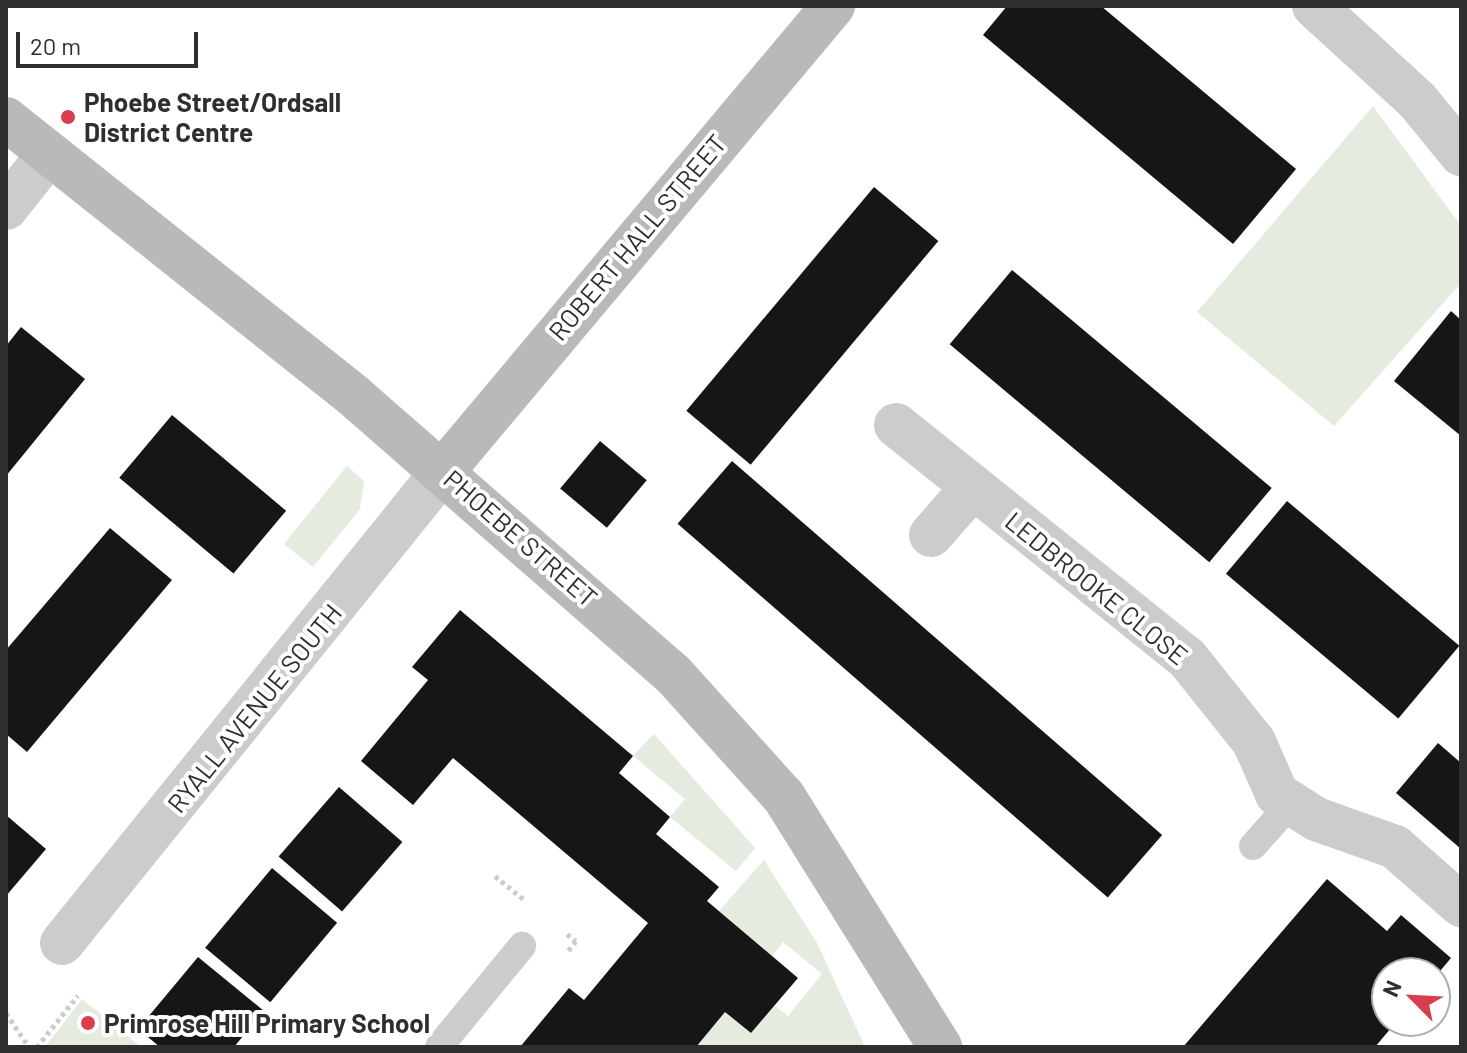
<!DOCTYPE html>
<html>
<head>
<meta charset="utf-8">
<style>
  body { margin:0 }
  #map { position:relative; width:1467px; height:1053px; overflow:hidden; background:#fff; font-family:Barlow,sans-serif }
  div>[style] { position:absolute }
  .green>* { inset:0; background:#e5ebde }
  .building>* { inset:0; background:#161616; transform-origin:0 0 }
  .path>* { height:5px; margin-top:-2.5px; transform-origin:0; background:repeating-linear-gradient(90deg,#ccc 0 4px,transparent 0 8px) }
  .lane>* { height:28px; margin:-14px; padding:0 14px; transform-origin:14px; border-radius:14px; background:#ccc }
  .street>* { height:44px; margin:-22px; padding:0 22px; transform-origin:22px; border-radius:22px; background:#ccc }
  .secondary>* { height:44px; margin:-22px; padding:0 22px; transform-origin:22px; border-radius:22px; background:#b9b9b9 }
  .dots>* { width:22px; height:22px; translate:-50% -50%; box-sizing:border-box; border:4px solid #fff; border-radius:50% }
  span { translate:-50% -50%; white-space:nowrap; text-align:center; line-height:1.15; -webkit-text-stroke:8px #fff; paint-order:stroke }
  .poi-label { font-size:26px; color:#2f2f2f; font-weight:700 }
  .left { translate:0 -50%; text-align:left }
  .street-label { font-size:26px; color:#2f2f2f }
  .frame { position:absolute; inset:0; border:8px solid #2f2f2f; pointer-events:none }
  .north { position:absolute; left:1371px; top:957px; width:80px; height:80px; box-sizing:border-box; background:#fff; border:2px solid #acacac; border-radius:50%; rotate:294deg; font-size:22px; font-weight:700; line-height:32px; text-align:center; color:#2f2f2f }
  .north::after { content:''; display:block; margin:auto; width:28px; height:36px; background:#d93e4c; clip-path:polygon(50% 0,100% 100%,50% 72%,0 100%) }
  .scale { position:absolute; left:16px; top:32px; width:182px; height:36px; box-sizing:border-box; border:4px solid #2f2f2f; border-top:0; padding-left:10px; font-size:24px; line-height:28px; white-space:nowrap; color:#2f2f2f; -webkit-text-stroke:6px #fff; paint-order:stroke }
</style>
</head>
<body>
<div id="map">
  <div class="green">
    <div style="clip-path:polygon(1373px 106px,1461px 226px,1461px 283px,1334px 426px,1197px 312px)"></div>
    <div style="clip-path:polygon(347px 466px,364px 481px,360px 509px,313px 567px,284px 544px)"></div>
    <div style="clip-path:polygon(654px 734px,755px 848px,736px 871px,670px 817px,685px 799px,633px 756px)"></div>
    <div style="clip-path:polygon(764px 860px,817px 943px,865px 1047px,696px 1047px,725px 1012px,751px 1033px,775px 1006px,788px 1016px,822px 974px,783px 942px,772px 956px,719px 911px)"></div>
    <div style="clip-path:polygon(82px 999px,141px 1047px,45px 1047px)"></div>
  </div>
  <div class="building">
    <div style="clip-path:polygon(1007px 6px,1101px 6px,1296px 169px,1233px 244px,983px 35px)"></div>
    <div style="left:874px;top:187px;width:84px;height:292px;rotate:40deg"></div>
    <div style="left:1012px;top:270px;width:339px;height:97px;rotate:40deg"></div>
    <div style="clip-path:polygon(1451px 311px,1461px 320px,1461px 436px,1394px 381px)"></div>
    <div style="clip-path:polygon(21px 327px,85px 379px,6px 476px,6px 346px)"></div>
    <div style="left:172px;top:415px;width:149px;height:82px;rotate:40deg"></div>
    <div style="left:600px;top:441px;width:61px;height:62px;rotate:40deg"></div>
    <div style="left:732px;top:461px;width:570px;height:83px;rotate:41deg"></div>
    <div style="left:1287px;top:501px;width:225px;height:95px;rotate:40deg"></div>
    <div style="clip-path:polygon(110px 528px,172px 580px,27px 752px,6px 734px,6px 650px)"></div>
    <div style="clip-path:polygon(460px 610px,633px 756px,619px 773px,670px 817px,656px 834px,719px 887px,707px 901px,798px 978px,751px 1033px,725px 1012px,696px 1047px,520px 1047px,569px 988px,584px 1000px,648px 923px,453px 758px,413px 805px,361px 761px,428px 680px,412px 667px)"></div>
    <div style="clip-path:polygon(1438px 743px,1461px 763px,1461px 849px,1396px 793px)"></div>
    <div style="left:339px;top:787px;width:84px;height:92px;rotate:41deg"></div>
    <div style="clip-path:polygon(6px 815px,46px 849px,6px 896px)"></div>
    <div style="left:272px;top:868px;width:85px;height:104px;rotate:40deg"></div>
    <div style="clip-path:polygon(1327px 879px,1387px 931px,1401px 915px,1451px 958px,1435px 977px,1387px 973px,1387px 1021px,1397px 1021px,1375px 1047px,1183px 1047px)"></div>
    <div style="clip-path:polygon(198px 957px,264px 1011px,234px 1047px,160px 1047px,138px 1029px)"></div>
  </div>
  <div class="path">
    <div style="left:495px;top:876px;width:38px;rotate:39deg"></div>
    <div style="left:567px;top:934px;width:11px;rotate:38deg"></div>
    <div style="left:576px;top:941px;width:14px;rotate:129deg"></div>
    <div style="left:6px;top:1013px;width:41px;rotate:55.9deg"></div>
    <div style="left:37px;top:1047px;width:66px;rotate:-51.7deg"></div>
  </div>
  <div class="lane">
    <div style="left:1253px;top:846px;width:59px;rotate:-48.4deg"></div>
    <div style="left:439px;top:1047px;width:131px;rotate:-50.6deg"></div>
  </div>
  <div class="street">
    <div style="left:1314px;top:6px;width:139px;rotate:42.4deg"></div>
    <div style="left:1417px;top:100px;width:70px;rotate:50.8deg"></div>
    <div style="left:6px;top:208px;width:69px;rotate:-51.5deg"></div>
    <div style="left:896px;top:425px;width:373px;rotate:38.7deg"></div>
    <div style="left:1187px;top:658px;width:107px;rotate:51.4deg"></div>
    <div style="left:1254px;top:742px;width:57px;rotate:66.1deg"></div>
    <div style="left:1277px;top:794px;width:46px;rotate:32.7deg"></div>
    <div style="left:1316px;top:819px;width:84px;rotate:19.5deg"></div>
    <div style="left:1395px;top:847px;width:88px;rotate:41.3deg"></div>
    <div style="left:931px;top:535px;width:64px;rotate:-48.8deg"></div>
    <div style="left:62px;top:943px;width:607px;rotate:-51.09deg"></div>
  </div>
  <div class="secondary">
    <div style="left:6px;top:119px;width:445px;rotate:38.5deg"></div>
    <div style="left:354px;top:396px;width:422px;rotate:41.1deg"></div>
    <div style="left:672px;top:673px;width:167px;rotate:47.9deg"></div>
    <div style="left:784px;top:797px;width:295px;rotate:58deg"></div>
    <div style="left:443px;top:471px;width:607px;rotate:-50.01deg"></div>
  </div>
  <div class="dots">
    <div style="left:68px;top:117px;background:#d93e4c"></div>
    <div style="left:88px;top:1023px;background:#d93e4c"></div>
  </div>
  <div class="poi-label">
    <span class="left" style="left:84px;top:117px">Phoebe Street/Ordsall<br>District Centre</span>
    <span class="left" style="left:104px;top:1023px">Primrose Hill Primary School</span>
  </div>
  <div class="street-label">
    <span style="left:637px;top:237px;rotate:-50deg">ROBERT HALL STREET</span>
    <span style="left:521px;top:538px;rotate:41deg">PHOEBE STREET</span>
    <span style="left:1097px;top:588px;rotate:39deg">LEDBROOKE CLOSE</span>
    <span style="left:254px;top:708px;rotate:-51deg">RYALL AVENUE SOUTH</span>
  </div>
  <div class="frame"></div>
  <div class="north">N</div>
  <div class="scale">20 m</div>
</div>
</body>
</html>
